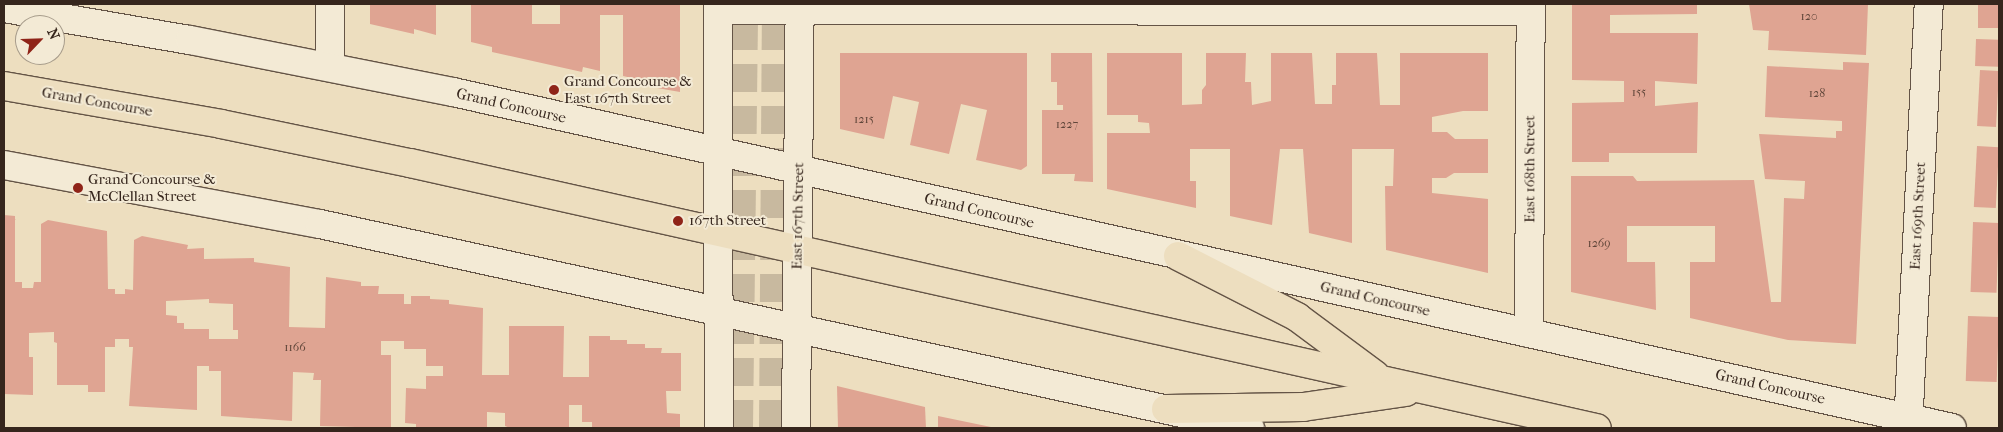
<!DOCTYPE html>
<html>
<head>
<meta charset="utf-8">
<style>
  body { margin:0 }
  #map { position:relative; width:2003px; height:432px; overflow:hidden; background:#eddebf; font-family:"IM FELL French Canon",serif }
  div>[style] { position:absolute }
  .building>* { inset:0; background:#dfa492; transform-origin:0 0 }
  .tertiary-tunnel>* { height:28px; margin-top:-14px; transform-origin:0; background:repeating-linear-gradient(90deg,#c8b99f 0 28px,transparent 0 42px) }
  .roads { filter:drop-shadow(1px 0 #645446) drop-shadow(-1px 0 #645446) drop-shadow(0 1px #645446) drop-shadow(0 -1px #645446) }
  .minor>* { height:28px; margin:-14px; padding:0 14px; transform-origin:14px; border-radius:14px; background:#f3ead5 }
  .tertiary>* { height:28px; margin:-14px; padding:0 14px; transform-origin:14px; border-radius:14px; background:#f3ead5 }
  .primary>* { height:28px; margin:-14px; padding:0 14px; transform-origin:14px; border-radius:14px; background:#eddebf }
  .dots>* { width:14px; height:14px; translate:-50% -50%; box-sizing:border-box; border:2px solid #f3ead5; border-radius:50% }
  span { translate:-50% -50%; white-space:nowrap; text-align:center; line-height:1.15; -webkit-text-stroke:4px #f3ead5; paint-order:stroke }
  .number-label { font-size:12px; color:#60463a }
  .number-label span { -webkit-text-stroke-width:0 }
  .poi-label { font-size:15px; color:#36261d }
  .left { translate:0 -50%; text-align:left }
  .street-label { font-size:15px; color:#36261d }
  .frame { position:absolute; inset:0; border:5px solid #36261d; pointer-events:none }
  .north { position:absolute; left:15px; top:15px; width:50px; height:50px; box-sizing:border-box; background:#f3ead5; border:1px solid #a79c8b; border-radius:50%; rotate:66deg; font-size:14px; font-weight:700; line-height:20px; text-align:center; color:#36261d }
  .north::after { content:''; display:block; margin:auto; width:18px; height:22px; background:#8f2418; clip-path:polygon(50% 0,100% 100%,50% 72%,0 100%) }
</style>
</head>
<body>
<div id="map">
  <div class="building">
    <div style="clip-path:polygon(370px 4px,436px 4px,436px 35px,414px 29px,414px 34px,370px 24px)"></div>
    <div style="clip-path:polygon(471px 4px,532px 4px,532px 24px,560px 24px,560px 4px,680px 4px,680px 92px,640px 85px,641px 80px,623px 76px,623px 15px,600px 15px,600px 71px,583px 67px,582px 72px,492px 52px,492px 47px,471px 42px)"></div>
    <div style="clip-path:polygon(1572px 4px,1697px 4px,1697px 14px,1610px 15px,1610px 33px,1698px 33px,1697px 84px,1655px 81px,1655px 106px,1698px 102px,1697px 153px,1609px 153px,1609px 162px,1572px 162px,1572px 103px,1624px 102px,1624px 81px,1572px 80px)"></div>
    <div style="clip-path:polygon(1749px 4px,1868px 4px,1866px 55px,1768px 50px,1769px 31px,1753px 30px)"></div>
    <div style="left:1978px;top:4px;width:21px;height:24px"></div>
    <div style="left:1976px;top:39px;width:23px;height:27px;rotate:2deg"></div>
    <div style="clip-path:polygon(840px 53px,1027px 53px,1027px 166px,1021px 170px,976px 160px,987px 110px,961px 104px,949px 154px,910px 145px,919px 102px,893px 96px,884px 139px,840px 129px)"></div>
    <div style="clip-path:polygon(1051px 53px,1092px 53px,1093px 182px,1074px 181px,1075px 174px,1042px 174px,1042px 110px,1063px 110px,1063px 105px,1057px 105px,1057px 82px,1051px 82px)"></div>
    <div style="clip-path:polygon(1107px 53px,1182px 53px,1182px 105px,1202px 104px,1202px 90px,1206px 85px,1206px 53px,1246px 53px,1245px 82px,1251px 82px,1252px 105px,1271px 101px,1271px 53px,1312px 53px,1315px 104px,1332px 104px,1332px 85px,1336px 85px,1336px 53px,1377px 53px,1380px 105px,1400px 105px,1400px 53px,1488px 53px,1488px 111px,1463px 111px,1432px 117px,1432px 132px,1447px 132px,1455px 139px,1488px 139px,1488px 173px,1454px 173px,1446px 178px,1432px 178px,1432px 193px,1488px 199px,1488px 273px,1386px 250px,1385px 186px,1393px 186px,1394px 149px,1352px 149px,1352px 243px,1309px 233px,1303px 149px,1280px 149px,1272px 225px,1230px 216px,1230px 149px,1190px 149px,1190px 181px,1196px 181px,1196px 208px,1107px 189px,1107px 133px,1150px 133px,1149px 123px,1138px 122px,1138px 115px,1107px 115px)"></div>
    <div style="clip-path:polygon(1843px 62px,1869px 63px,1856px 344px,1788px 340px,1690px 318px,1690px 262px,1715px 262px,1715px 226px,1627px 226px,1627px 262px,1655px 262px,1656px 310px,1571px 292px,1571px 176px,1633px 176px,1637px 181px,1754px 180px,1771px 302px,1781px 302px,1784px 198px,1804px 199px,1805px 181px,1765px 179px,1759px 134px,1836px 138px,1836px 131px,1842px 131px,1842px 121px,1765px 117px,1767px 66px,1843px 70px)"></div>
    <div style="left:1980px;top:70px;width:19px;height:56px;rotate:3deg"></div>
    <div style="left:1977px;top:146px;width:22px;height:61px;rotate:3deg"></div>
    <div style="clip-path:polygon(evenodd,4px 215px,15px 216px,15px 282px,22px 282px,22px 288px,33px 288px,34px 282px,41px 282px,41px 224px,48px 220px,107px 231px,108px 289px,115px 289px,115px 294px,125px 294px,125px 289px,133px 290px,134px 240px,142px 236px,188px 245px,187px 249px,204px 248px,204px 259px,254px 258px,254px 262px,290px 267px,289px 327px,325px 328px,326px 277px,361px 282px,361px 286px,379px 286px,378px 294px,404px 294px,404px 304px,411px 304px,411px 296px,430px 296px,430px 299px,449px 300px,449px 304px,483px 308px,482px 375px,509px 375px,509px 326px,564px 326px,563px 377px,589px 377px,589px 336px,610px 336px,610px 340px,627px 340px,627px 344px,645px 344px,645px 348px,662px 348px,661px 353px,681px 353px,681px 391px,666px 391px,667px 413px,680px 414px,680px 428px,592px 428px,592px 422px,582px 422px,582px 405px,569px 405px,569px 428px,510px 428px,505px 426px,505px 413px,487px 412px,487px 428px,416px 428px,416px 424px,405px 423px,406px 388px,426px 389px,426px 376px,443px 376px,443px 366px,426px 366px,426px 349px,404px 349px,404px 341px,381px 341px,381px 355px,391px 355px,391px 428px,320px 426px,321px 380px,313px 380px,314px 373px,293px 372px,292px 421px,221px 416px,221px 371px,209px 371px,209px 366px,197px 366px,197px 410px,129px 406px,133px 347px,129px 347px,129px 339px,115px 339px,115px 347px,105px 347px,105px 392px,88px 392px,88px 385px,57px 385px,57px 343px,54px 342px,54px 332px,29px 333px,29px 357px,33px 357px,33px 395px,4px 394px,4px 215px,209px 299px,209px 303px,233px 304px,233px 330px,238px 330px,238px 339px,209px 339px,209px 329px,184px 329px,184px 323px,177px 323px,177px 316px,166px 315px,166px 301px,209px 299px)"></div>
    <div style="left:1973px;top:222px;width:26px;height:70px;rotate:2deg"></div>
    <div style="left:1968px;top:316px;width:31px;height:65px;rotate:2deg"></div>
    <div style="clip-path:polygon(837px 386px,925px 407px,926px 428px,838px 428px)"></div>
    <div style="clip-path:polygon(938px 416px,991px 427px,991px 428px,938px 428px)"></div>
  </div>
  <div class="tertiary-tunnel">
    <div style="left:739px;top:428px;width:424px;rotate:-89.3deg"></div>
    <div style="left:773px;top:428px;width:424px;rotate:-89.6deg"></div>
  </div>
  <div class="roads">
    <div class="minor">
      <div style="left:330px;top:4px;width:62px;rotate:90deg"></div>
      <div style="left:718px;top:10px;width:813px;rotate:0.07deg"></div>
      <div style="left:1529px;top:333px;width:329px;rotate:-89.7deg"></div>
      <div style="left:1908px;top:428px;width:425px;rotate:-87.2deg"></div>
    </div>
    <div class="tertiary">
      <div style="left:718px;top:4px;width:424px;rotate:89.9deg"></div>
      <div style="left:4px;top:8px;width:189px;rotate:9.8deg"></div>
      <div style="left:190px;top:40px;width:268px;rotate:11.2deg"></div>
      <div style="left:453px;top:92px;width:1536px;rotate:12.63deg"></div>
      <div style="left:4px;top:165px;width:321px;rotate:10.6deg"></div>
      <div style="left:320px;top:224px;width:952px;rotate:12.37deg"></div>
      <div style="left:796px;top:428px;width:424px;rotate:-89.5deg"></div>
    </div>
    <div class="primary">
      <div style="left:4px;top:86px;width:220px;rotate:9.9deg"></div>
      <div style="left:221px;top:124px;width:193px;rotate:11.7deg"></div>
      <div style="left:410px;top:163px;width:1216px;rotate:12.59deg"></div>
      <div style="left:1178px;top:256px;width:134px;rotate:27.1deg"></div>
      <div style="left:1297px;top:317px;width:97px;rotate:36.6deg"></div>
      <div style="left:1166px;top:409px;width:137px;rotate:-0.8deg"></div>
      <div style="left:1303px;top:407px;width:104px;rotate:-8.3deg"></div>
    </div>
  </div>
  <div class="dots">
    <div style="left:554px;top:90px;background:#8f2418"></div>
    <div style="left:78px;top:188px;background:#8f2418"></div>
    <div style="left:678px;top:221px;background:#8f2418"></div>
  </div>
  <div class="number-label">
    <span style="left:1809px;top:17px">120</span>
    <span style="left:1639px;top:93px">155</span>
    <span style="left:1817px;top:94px">128</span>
    <span style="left:864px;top:120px">1215</span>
    <span style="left:1067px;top:125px">1227</span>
    <span style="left:1599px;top:244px">1269</span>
    <span style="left:295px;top:348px">1166</span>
  </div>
  <div class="poi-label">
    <span class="left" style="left:564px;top:90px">Grand Concourse &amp;<br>East 167th Street</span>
    <span class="left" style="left:88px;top:188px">Grand Concourse &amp;<br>McClellan Street</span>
    <span class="left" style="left:689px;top:221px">167th Street</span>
  </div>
  <div class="street-label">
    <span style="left:97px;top:102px;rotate:10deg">Grand Concourse</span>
    <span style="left:511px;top:106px;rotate:13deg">Grand Concourse</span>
    <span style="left:1530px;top:169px;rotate:-90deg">East 168th Street</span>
    <span style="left:979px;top:211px;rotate:13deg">Grand Concourse</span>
    <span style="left:798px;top:216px;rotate:-89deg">East 167th Street</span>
    <span style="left:1918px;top:216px;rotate:-87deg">East 169th Street</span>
    <span style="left:1375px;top:299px;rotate:13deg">Grand Concourse</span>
    <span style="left:1770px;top:387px;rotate:13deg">Grand Concourse</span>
  </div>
  <div class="frame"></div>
  <div class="north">N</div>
</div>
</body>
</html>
